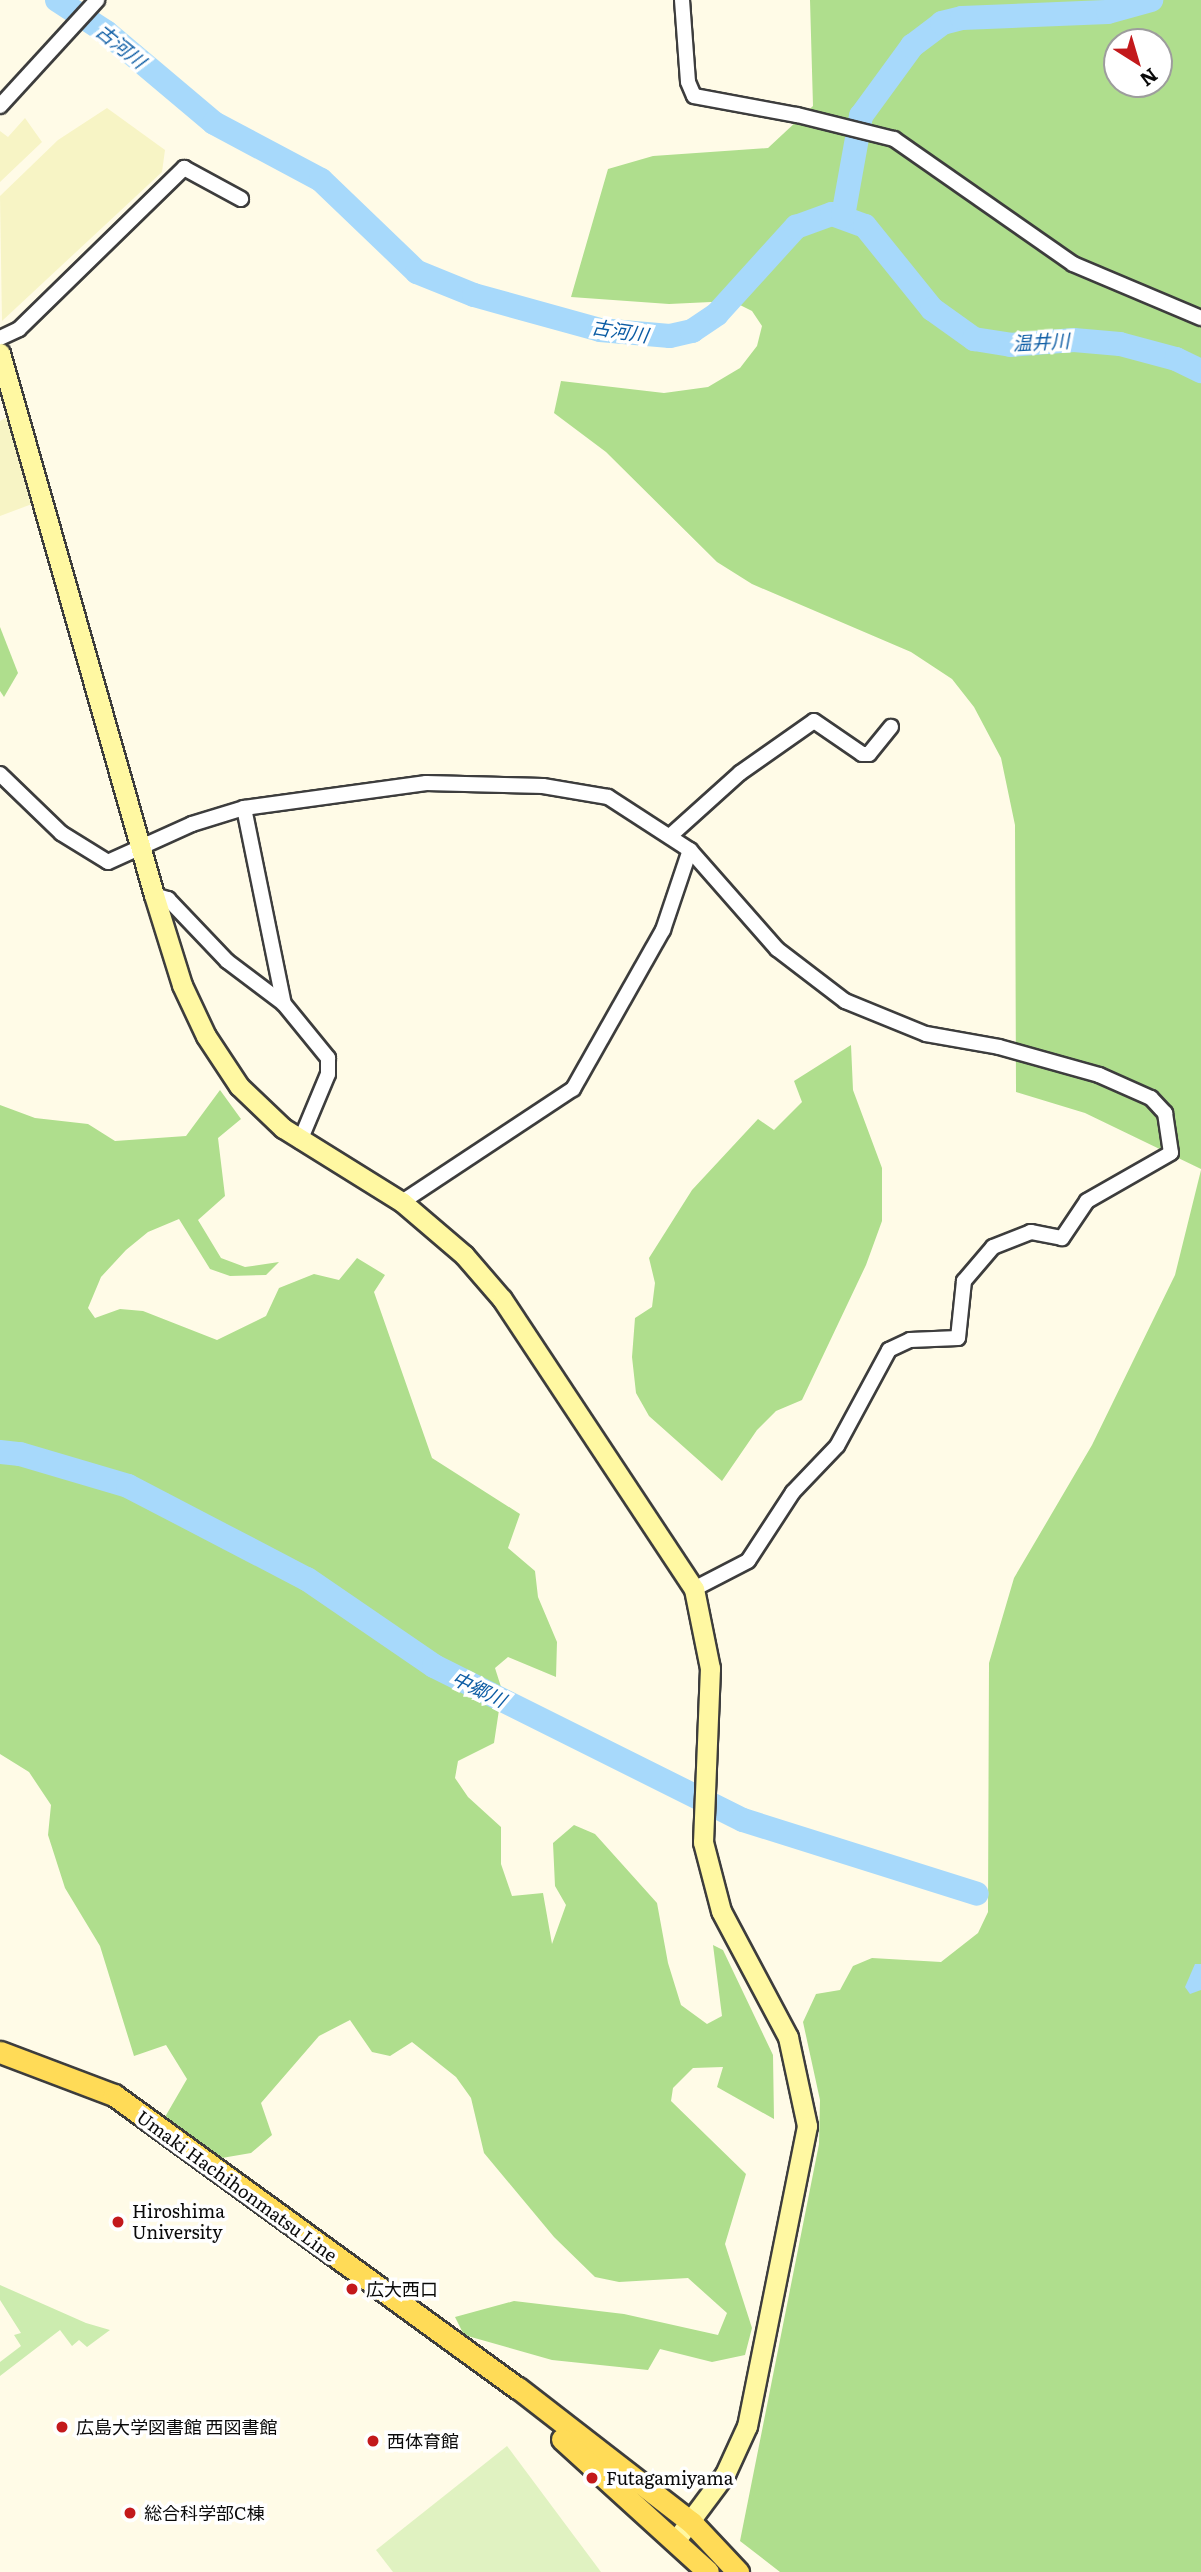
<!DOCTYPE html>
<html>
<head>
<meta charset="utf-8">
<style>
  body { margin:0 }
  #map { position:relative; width:1201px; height:2572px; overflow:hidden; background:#fffbe7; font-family:Literata,"Noto Sans JP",serif }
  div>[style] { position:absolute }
  .farmland>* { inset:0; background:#f7f4c5 }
  .green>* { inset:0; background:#ccecaf }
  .forest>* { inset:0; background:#afde8d }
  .pitch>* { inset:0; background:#e0f2c1 }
  .water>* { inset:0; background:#a7d9fb }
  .river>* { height:24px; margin:-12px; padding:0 12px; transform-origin:12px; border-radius:12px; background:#a7d9fb }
  .roads { filter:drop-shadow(2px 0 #3d3d3d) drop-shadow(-2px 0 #3d3d3d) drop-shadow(0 2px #3d3d3d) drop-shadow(0 -2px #3d3d3d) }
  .street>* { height:14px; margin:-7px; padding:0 7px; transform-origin:7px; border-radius:7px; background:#fff }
  .secondary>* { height:19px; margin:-9.5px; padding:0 9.5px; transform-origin:9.5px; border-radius:9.5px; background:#fff8a2 }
  .primary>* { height:21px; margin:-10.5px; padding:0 10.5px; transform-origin:10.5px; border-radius:10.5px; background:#ffdb57 }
  .dots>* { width:19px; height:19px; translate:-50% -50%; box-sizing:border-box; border:4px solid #fff; border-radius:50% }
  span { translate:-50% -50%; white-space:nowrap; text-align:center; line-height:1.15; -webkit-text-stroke:7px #fff; paint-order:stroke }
  .street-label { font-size:18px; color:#0a0a0a }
  .poi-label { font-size:18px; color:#0a0a0a }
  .left { translate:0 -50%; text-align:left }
  .water-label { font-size:19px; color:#0c5ca4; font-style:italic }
  .north { position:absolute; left:1103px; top:28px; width:70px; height:70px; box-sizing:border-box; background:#fff; border:2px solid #9d9d9d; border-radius:50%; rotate:143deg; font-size:19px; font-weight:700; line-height:28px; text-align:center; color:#0a0a0a }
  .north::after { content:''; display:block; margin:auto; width:24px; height:32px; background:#c3191c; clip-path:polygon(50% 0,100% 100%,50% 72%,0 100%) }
</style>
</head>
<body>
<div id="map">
  <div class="farmland">
    <div style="clip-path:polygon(107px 108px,165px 150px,162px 172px,2px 321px,0 196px,58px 140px)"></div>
    <div style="clip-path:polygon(25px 118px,42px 142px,0 182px,0 131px,8px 137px)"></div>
    <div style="clip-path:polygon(7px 417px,32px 504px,0 516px,0 421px)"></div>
  </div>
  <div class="green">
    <div style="clip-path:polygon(0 2285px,86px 2323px,110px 2330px,87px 2347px,79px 2340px,72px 2346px,60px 2330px,0 2376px,0 2362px,21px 2346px,14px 2335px,21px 2333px,0 2300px)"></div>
  </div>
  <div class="forest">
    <div style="clip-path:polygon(evenodd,810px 0,1201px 0,1201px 1169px,1085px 1113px,1016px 1092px,1015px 825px,1001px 758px,974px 707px,952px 679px,911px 652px,752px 584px,717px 562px,606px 452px,554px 413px,561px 381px,664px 393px,708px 387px,740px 368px,757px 346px,762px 326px,752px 311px,732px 301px,669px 304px,571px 297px,608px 169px,653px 156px,768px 148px,813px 106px,810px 0,1117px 42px,1159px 42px,1159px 84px,1117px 84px,1117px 42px)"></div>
    <div style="clip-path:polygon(0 627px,18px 673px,4px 697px,0 691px)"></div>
    <div style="clip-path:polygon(851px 1045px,853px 1090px,882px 1168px,882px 1221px,866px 1265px,802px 1400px,776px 1411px,757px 1430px,722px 1481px,649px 1416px,636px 1393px,632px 1357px,635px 1318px,652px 1307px,655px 1283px,649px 1258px,692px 1190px,758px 1119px,774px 1130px,802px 1102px,794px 1081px)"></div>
    <div style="clip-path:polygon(220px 1090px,241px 1119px,218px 1138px,225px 1196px,198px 1220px,221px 1258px,245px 1267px,279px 1262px,266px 1275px,230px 1276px,210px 1269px,179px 1219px,148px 1232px,126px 1250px,101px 1277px,88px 1308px,95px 1318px,120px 1309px,143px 1311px,217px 1340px,266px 1316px,279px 1288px,314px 1274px,339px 1280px,357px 1258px,385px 1275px,374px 1292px,432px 1458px,520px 1514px,508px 1548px,535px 1571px,538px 1597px,557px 1642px,556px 1677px,508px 1657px,495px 1668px,502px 1690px,494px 1743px,458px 1761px,455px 1778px,468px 1797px,501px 1827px,501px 1864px,512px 1896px,543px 1893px,552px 1944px,566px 1905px,555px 1886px,553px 1843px,574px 1825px,595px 1834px,657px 1903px,668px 1963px,681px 2005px,707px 2024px,722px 2016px,713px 1945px,723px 1950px,773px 2055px,774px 2119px,717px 2087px,723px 2067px,693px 2068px,673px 2088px,671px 2101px,746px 2174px,725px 2244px,752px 2328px,745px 2355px,712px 2362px,660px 2349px,648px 2370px,552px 2360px,464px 2335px,455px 2317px,514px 2301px,624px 2314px,718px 2335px,727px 2313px,688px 2278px,619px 2282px,595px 2277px,554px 2237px,484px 2153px,471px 2098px,456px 2077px,412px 2042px,390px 2056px,372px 2052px,350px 2020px,319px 2036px,261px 2103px,272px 2135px,251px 2153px,216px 2159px,165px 2117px,187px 2079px,166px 2045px,134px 2056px,100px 1946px,65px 1888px,48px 1835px,51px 1805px,29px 1772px,0 1754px,0 1105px,35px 1118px,88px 1124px,115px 1141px,186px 1136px)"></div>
    <div style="clip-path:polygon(1201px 1170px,1201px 2572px,780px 2572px,740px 2541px,819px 2144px,820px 2100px,803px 2022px,816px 1994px,840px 1990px,853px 1966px,872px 1958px,941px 1962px,978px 1933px,988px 1912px,989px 1663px,1014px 1578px,1092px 1445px,1175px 1275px)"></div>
  </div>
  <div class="pitch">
    <div style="clip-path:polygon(507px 2446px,601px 2572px,393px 2572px,376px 2550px)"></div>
  </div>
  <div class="water">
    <div style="clip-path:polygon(1195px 1964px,1201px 1964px,1201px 1990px,1190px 1994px,1185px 1987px)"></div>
  </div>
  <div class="river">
    <div style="left:57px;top:0;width:59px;rotate:33.1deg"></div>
    <div style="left:106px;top:32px;width:141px;rotate:40.1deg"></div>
    <div style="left:214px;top:123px;width:121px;rotate:28deg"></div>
    <div style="left:321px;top:180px;width:133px;rotate:43.8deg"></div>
    <div style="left:417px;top:272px;width:61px;rotate:22deg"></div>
    <div style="left:474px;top:295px;width:131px;rotate:15.5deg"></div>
    <div style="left:600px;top:330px;width:70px;rotate:4.9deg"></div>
    <div style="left:670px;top:336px;width:23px;rotate:-13deg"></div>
    <div style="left:692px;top:331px;width:30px;rotate:-34deg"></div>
    <div style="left:717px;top:314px;width:118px;rotate:-47.8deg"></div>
    <div style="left:796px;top:227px;width:38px;rotate:-20deg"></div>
    <div style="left:832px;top:214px;width:35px;rotate:20deg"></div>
    <div style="left:865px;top:226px;width:107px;rotate:51.1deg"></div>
    <div style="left:932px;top:309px;width:52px;rotate:35.5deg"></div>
    <div style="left:974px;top:339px;width:36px;rotate:9deg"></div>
    <div style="left:1010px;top:345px;width:64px;rotate:-4.5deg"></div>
    <div style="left:1074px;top:340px;width:46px;rotate:5deg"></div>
    <div style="left:1120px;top:344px;width:58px;rotate:15deg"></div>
    <div style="left:1176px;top:359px;width:28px;rotate:26deg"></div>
    <div style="left:843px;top:216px;width:102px;rotate:-79.8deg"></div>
    <div style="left:861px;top:116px;width:87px;rotate:-53.9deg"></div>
    <div style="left:912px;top:46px;width:38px;rotate:-37deg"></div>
    <div style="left:942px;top:23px;width:21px;rotate:-14deg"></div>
    <div style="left:962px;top:18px;width:146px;rotate:-2.4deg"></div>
    <div style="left:1108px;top:12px;width:45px;rotate:-15.6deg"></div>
    <div style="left:0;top:1452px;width:20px;rotate:6deg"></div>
    <div style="left:20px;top:1454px;width:113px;rotate:16.5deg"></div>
    <div style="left:128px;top:1486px;width:202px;rotate:27.5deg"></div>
    <div style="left:307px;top:1579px;width:154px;rotate:34.4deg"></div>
    <div style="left:434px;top:1666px;width:345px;rotate:26.5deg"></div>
    <div style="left:743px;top:1820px;width:245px;rotate:17.5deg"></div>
  </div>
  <div class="roads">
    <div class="street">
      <div style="left:682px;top:0;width:82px;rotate:85.8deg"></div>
      <div style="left:688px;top:82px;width:15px;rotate:67deg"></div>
      <div style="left:694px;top:96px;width:105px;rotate:10.5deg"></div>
      <div style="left:797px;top:115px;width:100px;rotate:13.9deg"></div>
      <div style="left:894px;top:139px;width:218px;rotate:34.9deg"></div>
      <div style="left:1073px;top:264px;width:139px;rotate:22.9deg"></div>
      <div style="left:0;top:106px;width:144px;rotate:-47.5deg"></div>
      <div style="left:0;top:338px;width:21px;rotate:-25deg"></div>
      <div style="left:19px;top:329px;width:231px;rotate:-44.3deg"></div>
      <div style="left:184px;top:168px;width:65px;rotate:28.5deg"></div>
      <div style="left:0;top:774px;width:85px;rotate:44deg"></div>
      <div style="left:61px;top:833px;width:55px;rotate:31.7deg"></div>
      <div style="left:108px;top:862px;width:92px;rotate:-24.3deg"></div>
      <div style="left:192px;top:824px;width:54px;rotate:-17.1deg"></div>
      <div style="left:244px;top:808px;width:184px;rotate:-7.8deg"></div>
      <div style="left:426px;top:783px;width:117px;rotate:1.5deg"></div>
      <div style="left:543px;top:786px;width:66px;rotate:9.6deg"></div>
      <div style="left:608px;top:797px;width:98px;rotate:32.9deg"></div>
      <div style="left:690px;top:850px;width:132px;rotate:48.7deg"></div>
      <div style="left:777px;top:949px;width:86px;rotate:37.4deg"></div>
      <div style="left:845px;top:1001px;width:87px;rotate:22.2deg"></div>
      <div style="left:926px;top:1034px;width:74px;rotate:10.1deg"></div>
      <div style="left:999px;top:1047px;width:104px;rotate:15.6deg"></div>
      <div style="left:1099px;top:1075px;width:57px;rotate:23.9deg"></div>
      <div style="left:1151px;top:1098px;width:21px;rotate:47deg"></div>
      <div style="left:1165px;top:1113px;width:40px;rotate:81.5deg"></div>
      <div style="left:1171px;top:1153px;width:97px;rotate:150.3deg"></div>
      <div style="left:1087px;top:1201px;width:45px;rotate:124deg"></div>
      <div style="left:1062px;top:1238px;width:32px;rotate:-169deg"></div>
      <div style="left:1031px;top:1232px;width:41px;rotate:158.5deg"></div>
      <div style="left:993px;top:1247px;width:45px;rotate:130.5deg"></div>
      <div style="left:964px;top:1281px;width:57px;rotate:96deg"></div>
      <div style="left:958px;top:1338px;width:48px;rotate:177.6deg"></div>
      <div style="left:910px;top:1340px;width:23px;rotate:155deg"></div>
      <div style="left:889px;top:1350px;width:109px;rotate:118.4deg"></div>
      <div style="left:837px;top:1446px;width:64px;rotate:133.7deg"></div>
      <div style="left:793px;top:1492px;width:82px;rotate:123.1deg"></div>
      <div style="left:748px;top:1561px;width:61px;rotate:152.6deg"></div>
      <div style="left:244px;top:808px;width:200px;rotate:78.5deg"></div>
      <div style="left:284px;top:1004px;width:70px;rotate:50.8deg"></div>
      <div style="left:328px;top:1058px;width:16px;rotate:90deg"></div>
      <div style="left:328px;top:1074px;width:73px;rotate:112.7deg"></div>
      <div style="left:670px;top:836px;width:94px;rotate:-42deg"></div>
      <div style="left:740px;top:773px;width:90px;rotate:-35.1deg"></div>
      <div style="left:814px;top:721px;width:58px;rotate:34.5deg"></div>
      <div style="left:862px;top:754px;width:7px"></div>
      <div style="left:869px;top:754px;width:35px;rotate:-51deg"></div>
      <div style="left:154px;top:895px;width:15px;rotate:16deg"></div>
      <div style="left:168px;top:899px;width:86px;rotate:46.4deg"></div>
      <div style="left:227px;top:961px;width:71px;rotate:37deg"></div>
      <div style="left:402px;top:1202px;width:205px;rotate:-33.5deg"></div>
      <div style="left:573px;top:1089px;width:183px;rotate:-60.5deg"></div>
      <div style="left:663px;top:930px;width:84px;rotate:-71.4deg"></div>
    </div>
    <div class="secondary">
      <div style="left:0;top:353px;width:563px;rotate:74.14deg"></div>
      <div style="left:154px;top:895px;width:94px;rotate:72.7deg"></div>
      <div style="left:182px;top:985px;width:56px;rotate:64.8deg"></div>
      <div style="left:206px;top:1036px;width:60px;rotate:56.6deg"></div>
      <div style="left:239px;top:1086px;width:61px;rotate:43.7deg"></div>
      <div style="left:283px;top:1128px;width:140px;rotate:31.9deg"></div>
      <div style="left:402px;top:1202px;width:82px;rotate:40.5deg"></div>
      <div style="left:464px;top:1255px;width:58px;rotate:49.2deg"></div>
      <div style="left:502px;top:1299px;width:348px;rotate:56.5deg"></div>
      <div style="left:694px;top:1589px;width:81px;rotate:78.6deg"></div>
      <div style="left:710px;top:1668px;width:174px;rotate:92.3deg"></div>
      <div style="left:703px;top:1842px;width:71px;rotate:75.4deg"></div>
      <div style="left:721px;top:1911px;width:143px;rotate:62deg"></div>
      <div style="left:788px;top:2037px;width:91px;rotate:77.9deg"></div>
      <div style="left:807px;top:2126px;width:306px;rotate:101.3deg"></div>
      <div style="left:747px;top:2426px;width:53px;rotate:114.6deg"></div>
      <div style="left:725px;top:2474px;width:82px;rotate:126.6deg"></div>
    </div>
    <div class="primary">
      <div style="left:0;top:2052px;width:122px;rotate:20.7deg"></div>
      <div style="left:114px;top:2095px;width:499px;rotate:36deg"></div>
      <div style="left:518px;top:2388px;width:219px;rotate:37.8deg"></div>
      <div style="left:691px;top:2522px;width:69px;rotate:46.8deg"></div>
      <div style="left:562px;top:2439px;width:197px;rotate:42.3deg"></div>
    </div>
  </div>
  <div class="dots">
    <div style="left:118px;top:2222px;background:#c3191c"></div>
    <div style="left:352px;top:2289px;background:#c3191c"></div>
    <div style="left:62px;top:2427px;background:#c3191c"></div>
    <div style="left:373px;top:2441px;background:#c3191c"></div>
    <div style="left:592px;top:2478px;background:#c3191c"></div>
    <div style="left:130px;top:2513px;background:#c3191c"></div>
  </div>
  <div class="street-label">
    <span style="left:237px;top:2186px;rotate:36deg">Umaki Hachihonmatsu Line</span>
  </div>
  <div class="poi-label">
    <span class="left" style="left:132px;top:2222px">Hiroshima<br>University</span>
    <span class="left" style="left:366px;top:2289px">広大西口</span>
    <span class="left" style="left:76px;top:2427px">広島大学図書館 西図書館</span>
    <span class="left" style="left:387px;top:2441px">西体育館</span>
    <span class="left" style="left:606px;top:2478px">Futagamiyama</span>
    <span class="left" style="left:144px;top:2513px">総合科学部C棟</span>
  </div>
  <div class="water-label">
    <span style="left:121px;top:46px;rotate:39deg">古河川</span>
    <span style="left:620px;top:331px;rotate:9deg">古河川</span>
    <span style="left:1041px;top:342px;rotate:-3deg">温井川</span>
    <span style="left:479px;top:1689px;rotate:26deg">中郷川</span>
  </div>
  <div class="north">N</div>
</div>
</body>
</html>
